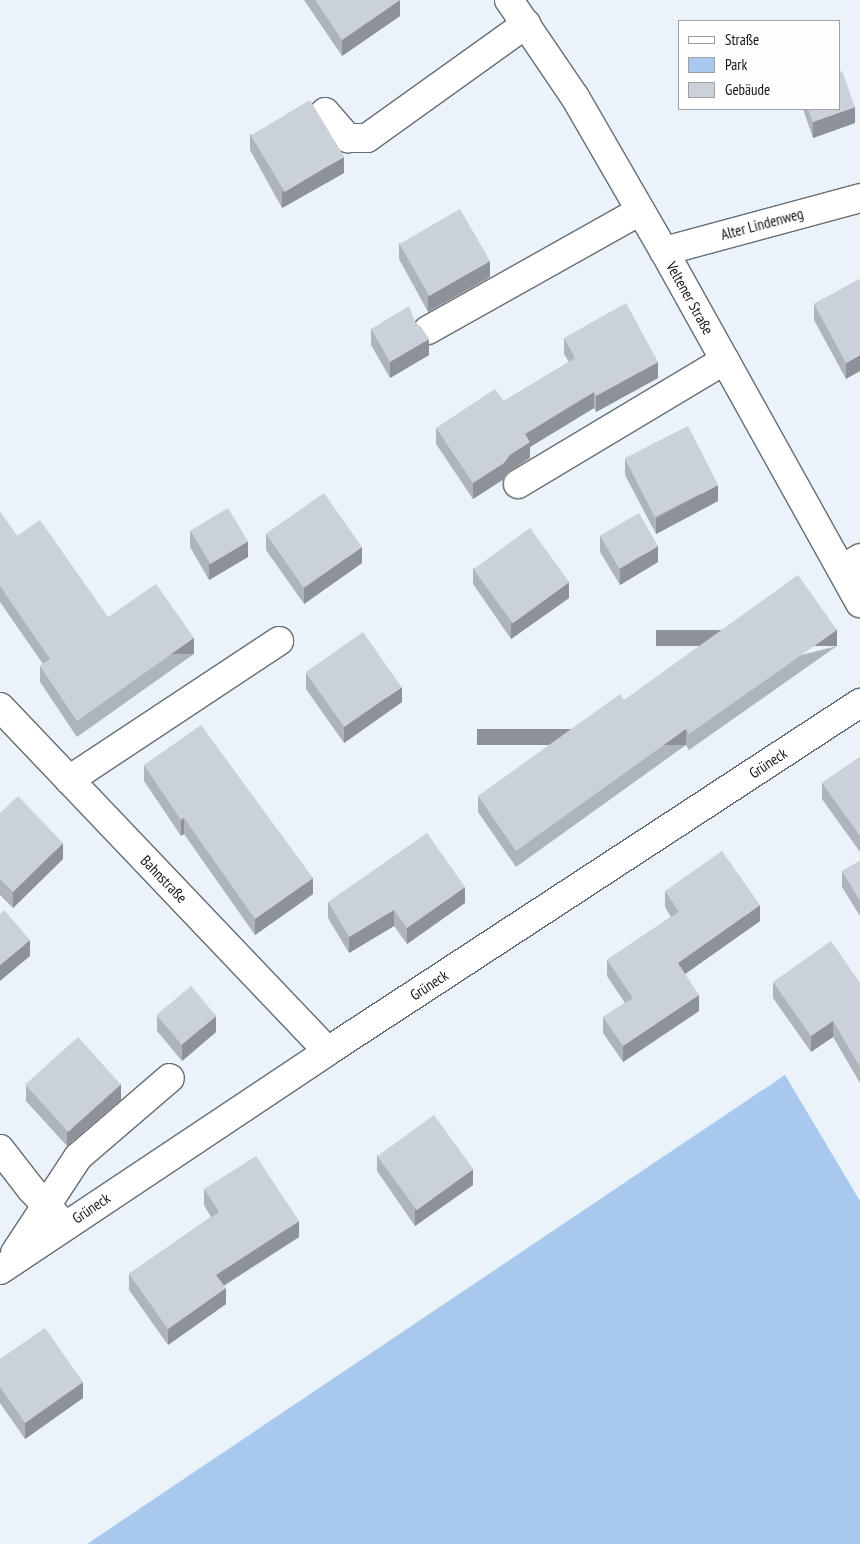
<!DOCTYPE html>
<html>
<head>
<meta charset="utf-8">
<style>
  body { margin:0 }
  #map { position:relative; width:860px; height:1544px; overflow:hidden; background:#eaf2fa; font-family:"PT Sans Narrow",sans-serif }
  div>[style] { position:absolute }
  .green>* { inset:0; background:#a8c9ed }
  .roads { filter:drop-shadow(1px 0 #676d74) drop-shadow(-1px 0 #676d74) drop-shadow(0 1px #676d74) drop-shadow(0 -1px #676d74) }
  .minor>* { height:28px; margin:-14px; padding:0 14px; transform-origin:14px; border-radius:14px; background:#fff }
  .major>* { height:28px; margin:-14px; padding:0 14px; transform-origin:14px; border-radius:14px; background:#fff }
  .wall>* { inset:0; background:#aeb4bb }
  .shaded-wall>* { inset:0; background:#8d9298; transform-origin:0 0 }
  .building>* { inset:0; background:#cad1d9; transform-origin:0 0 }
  span { translate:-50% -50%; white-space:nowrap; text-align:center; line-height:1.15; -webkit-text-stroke:4px #fefefe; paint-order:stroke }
  .street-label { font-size:15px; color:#111316 }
  .legend { position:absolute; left:678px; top:20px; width:162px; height:90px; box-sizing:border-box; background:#fefefe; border:1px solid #9fa0a1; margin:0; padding:6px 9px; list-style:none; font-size:15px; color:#111316 }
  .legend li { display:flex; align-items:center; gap:10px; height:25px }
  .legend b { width:25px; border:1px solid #9fa0a1 }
</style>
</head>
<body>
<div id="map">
  <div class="green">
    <div style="clip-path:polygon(785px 1075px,860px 1201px,860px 1544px,87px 1544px)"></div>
  </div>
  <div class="roads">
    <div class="minor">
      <div style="left:325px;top:112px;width:35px;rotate:49deg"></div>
      <div style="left:348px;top:138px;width:19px"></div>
      <div style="left:367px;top:138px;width:196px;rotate:-35.6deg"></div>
      <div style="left:664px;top:251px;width:203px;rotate:-15.1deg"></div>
      <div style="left:428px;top:330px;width:243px;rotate:-29.3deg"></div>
      <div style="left:518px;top:484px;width:241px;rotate:-30.9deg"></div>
      <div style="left:842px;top:569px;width:21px;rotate:-31deg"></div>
      <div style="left:0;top:707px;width:475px;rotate:46.4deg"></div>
      <div style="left:69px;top:780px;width:252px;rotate:-33.5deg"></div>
      <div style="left:0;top:1149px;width:51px;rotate:52.2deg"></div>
      <div style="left:31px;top:1189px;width:41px;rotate:47deg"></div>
      <div style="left:15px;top:1253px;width:115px;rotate:-56.7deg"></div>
      <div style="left:78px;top:1157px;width:121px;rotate:-40.7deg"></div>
      <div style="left:0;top:1270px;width:394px;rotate:-33.7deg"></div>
      <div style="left:328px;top:1051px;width:636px;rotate:-33.19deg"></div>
    </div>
    <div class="major">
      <div style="left:509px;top:0;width:117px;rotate:55.8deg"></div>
      <div style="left:575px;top:97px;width:178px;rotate:60deg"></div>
      <div style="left:664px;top:251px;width:403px;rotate:60.9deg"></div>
    </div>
  </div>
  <div class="wall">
    <div style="clip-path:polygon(304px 0,400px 0,400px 16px,342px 56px)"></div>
    <div style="clip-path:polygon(803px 109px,839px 109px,855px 123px,813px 138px)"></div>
    <div style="clip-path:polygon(250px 134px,344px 173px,282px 208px,250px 150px)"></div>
    <div style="clip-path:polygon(399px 243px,490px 277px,428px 312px,399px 259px)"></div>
    <div style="clip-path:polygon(860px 279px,846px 379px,814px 320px,814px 304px)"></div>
    <div style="clip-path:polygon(415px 322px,429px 355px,390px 378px,371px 345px,371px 329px)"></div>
    <div style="clip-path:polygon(564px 338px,658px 378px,596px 412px,594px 408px,530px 447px,530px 458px,510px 471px,504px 479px,473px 499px,436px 444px,436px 428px,504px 401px,569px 362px,564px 354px)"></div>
    <div style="clip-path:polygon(625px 459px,718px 501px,656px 534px,625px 475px)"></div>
    <div style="clip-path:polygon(0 512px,17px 536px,108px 617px,194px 654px,77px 737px,40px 682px,40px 666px,43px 664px,0 602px)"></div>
    <div style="clip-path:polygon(190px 531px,248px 557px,209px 580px,190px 547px)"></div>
    <div style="clip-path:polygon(266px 534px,362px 563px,304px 604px,266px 550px)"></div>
    <div style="clip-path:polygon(600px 536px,658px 562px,620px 585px,600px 552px)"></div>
    <div style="clip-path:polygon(473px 568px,569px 598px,511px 639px,473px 584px)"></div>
    <div style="clip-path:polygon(837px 646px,689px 750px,686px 745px,516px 867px,478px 812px,478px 796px,624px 700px)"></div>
    <div style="clip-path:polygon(306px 673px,402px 702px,344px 743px,306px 689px)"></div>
    <div style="clip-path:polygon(860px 757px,860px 852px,822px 799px,822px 783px)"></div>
    <div style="clip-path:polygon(144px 765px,313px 894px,255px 935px,184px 834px,181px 836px,144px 781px)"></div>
    <div style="clip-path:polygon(0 813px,63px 859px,13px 908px,0 895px)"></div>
    <div style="clip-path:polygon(860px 861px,860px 916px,842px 887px,842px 871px)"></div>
    <div style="clip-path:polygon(665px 891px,760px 921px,685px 974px,699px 1011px,623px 1062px,603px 1033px,603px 1017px,625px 1003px,607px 976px,607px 960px,671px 917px,665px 907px)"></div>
    <div style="clip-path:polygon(328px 902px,465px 903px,407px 944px,394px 926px,349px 953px,328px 918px)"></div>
    <div style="clip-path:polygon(773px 982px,860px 983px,860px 1083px,833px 1037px,811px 1052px,773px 998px)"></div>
    <div style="clip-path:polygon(157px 1015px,216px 1032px,182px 1061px,157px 1031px)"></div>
    <div style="clip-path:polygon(26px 1085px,121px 1100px,67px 1146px,26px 1101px)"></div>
    <div style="clip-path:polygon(377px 1155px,473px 1185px,415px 1226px,377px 1171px)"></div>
    <div style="clip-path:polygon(204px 1189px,299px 1237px,224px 1286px,226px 1304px,168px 1345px,129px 1290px,129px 1274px,211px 1217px,204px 1205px)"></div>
    <div style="clip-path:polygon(0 1359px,83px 1398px,25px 1439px,0 1403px)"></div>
  </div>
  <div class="shaded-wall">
    <div style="clip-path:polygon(400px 0,400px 16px,342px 56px,342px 40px)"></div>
    <div style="clip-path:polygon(855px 107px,855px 123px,813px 138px,813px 122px)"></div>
    <div style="clip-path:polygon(344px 157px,344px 173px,282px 208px,282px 192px)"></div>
    <div style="clip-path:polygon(490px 261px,490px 277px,428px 312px,428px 296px)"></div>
    <div style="clip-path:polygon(429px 339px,429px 355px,390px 378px,390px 362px)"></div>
    <div style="clip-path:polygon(860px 355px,860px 371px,846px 379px,846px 363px)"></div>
    <div style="clip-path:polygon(658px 362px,658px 378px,596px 412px,596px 396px)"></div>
    <div style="clip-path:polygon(594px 392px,594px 408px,530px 447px,530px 458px,510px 471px,504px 479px,473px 499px,473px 483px,525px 434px)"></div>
    <div style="clip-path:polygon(718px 485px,718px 501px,656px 534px,656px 518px)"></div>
    <div style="clip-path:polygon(248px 541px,248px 557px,209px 580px,209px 564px)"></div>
    <div style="clip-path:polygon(658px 546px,658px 562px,620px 585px,620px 569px)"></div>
    <div style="clip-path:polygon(362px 547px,362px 563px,304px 604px,304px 588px)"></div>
    <div style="clip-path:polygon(569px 582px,569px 598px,511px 639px,511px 623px)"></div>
    <div style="left:837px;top:630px;width:16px;height:181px;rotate:90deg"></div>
    <div style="left:194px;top:638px;width:16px;height:143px;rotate:90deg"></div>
    <div style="clip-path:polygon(402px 687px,402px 702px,344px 743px,344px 727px)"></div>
    <div style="left:686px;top:729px;width:16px;height:209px;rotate:90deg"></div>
    <div style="clip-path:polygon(184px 818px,184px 834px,181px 836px,181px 820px)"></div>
    <div style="clip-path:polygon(63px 843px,63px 859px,13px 908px,13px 892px)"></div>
    <div style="clip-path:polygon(313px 878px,313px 894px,255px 935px,255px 919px)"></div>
    <div style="clip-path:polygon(465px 887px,465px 903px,407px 944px,407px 928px)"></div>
    <div style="clip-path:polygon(760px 905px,760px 921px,678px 979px,678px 963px)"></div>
    <div style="clip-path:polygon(394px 910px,394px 926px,349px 953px,349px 937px)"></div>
    <div style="clip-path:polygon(30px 940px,30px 956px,0 981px,0 965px)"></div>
    <div style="clip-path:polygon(699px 995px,699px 1011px,623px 1062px,623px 1046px)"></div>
    <div style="clip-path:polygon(216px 1016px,216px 1032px,182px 1061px,182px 1045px)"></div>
    <div style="clip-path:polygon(833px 1021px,833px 1037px,811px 1052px,811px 1036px)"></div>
    <div style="clip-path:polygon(121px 1084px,121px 1100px,67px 1146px,67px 1130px)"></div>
    <div style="clip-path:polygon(473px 1169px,473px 1185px,415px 1226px,415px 1210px)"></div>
    <div style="clip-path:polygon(299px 1221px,299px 1237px,216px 1290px,216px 1275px)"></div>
    <div style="clip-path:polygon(226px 1288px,226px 1304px,168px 1345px,168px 1329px)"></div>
    <div style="clip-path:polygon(83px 1382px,83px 1398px,25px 1439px,25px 1423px)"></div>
  </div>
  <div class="building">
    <div style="clip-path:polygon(315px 0,400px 0,342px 40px)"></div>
    <div style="clip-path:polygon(842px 71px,855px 107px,813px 122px,808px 109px,839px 109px,839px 72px)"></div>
    <div style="left:310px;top:100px;width:66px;height:69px;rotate:59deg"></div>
    <div style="left:460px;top:209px;width:60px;height:70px;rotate:60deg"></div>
    <div style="clip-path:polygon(860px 279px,860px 355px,846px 363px,814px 304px)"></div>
    <div style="clip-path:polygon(626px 303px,658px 362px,596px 396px,594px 392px,525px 434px,530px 442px,510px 455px,504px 463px,473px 483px,436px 428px,495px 389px,504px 401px,575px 358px,564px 338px)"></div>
    <div style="clip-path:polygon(409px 306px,415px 322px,422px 328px,429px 339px,390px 362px,371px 329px)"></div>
    <div style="left:688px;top:426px;width:66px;height:71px;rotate:63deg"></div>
    <div style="left:324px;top:493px;width:66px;height:71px;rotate:55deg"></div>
    <div style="left:228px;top:508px;width:39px;height:44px;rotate:59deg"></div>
    <div style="clip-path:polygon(0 512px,17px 536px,40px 520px,108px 617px,156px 584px,194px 638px,77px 721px,40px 666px,50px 659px,0 586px)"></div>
    <div style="left:639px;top:513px;width:38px;height:45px;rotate:60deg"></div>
    <div style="left:530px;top:528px;width:67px;height:70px;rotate:54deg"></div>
    <div style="clip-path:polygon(798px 575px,837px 630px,689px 734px,686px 729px,516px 851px,478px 796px,620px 694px,624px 700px)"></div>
    <div style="left:363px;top:632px;width:67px;height:70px;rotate:55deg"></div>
    <div style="clip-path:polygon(201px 725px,313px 878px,255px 919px,184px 818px,181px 820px,144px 765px)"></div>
    <div style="clip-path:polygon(860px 757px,860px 836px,822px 783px)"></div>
    <div style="clip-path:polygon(18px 796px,63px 843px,13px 892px,0 879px,0 813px)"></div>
    <div style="clip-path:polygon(427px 833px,465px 887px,407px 928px,394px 910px,349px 937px,328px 902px)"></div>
    <div style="clip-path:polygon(722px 851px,760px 905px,678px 963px,699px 995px,623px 1046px,603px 1017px,633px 998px,607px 960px,679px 912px,665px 891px)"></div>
    <div style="clip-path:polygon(860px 861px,860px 901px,842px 871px)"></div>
    <div style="clip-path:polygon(4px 910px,30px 940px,0 965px,0 914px)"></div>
    <div style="clip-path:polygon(831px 941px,860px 983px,860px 1067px,833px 1021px,811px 1036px,773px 982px)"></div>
    <div style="left:191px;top:986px;width:39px;height:45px;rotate:50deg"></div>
    <div style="left:78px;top:1037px;width:64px;height:71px;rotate:48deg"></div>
    <div style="left:434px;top:1115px;width:67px;height:70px;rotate:54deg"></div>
    <div style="clip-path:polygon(256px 1156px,299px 1221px,216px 1275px,226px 1288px,168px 1329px,129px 1274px,219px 1212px,204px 1189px)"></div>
    <div style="clip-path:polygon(45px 1328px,83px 1382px,25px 1423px,0 1387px,0 1359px)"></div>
  </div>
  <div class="street-label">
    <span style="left:762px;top:224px;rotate:-15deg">Alter Lindenweg</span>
    <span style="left:690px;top:298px;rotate:61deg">Veltener Straße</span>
    <span style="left:768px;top:763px;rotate:-33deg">Grüneck</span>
    <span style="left:164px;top:879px;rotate:46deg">Bahnstraße</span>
    <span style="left:429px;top:985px;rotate:-33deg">Grüneck</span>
    <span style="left:91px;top:1208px;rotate:-34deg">Grüneck</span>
  </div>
  <ul class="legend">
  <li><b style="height:6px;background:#fff"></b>Straße</li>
  <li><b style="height:14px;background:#a8c9ed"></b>Park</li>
  <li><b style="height:14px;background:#cad1d9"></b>Gebäude</li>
  </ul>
</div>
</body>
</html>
